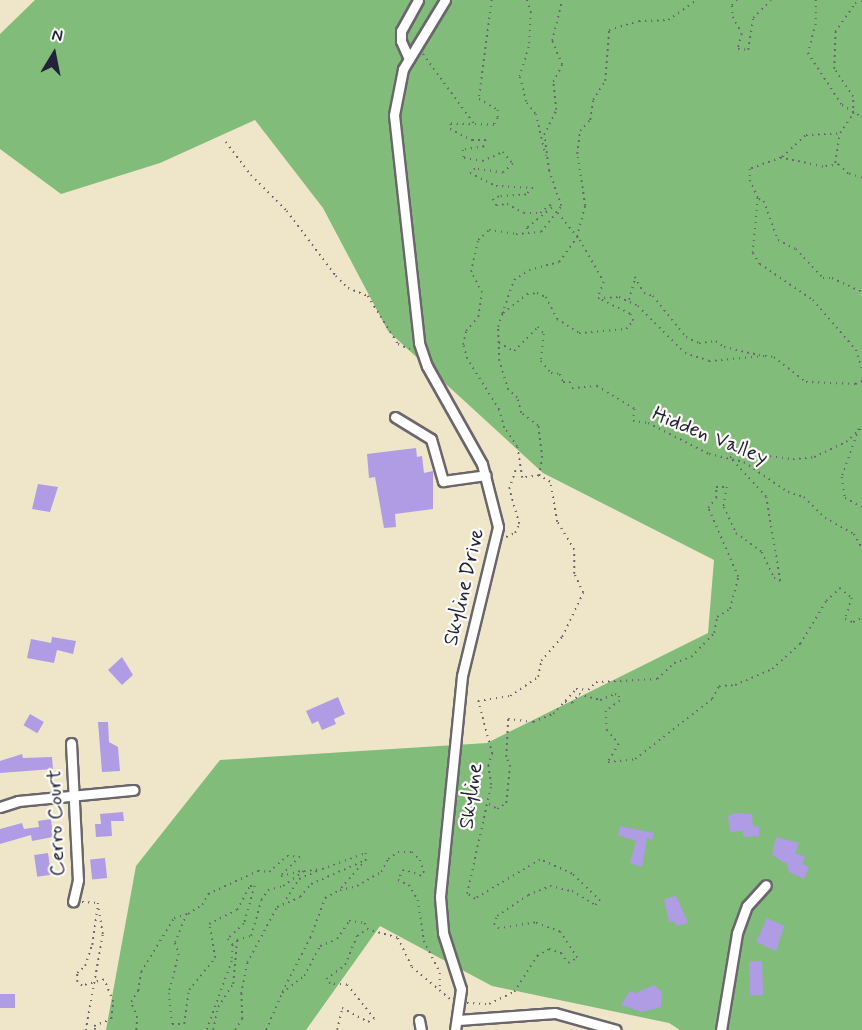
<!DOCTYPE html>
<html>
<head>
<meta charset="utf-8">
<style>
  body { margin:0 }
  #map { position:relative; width:862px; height:1030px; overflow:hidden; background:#efe5c8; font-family:Mynerve,sans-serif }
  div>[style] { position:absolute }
  .forest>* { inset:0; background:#81bc7a }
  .building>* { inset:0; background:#af9ce5; transform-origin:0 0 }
  .path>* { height:1.5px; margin-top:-0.75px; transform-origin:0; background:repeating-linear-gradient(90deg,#6a666c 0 1.5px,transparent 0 6px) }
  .roads { filter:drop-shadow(2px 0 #6a666c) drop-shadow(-2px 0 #6a666c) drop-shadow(0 2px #6a666c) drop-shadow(0 -2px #6a666c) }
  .minor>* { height:9px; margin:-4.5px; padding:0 4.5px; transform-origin:4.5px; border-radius:4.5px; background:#fff }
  span { translate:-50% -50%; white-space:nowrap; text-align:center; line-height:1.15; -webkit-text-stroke:4.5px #fdfcf7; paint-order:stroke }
  .street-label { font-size:21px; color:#22223b }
  .north { position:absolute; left:24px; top:24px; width:60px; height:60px; -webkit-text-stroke:4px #fdfcf7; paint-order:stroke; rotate:10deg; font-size:16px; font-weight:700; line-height:24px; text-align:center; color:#22223b }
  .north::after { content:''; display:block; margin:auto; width:21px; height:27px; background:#22223b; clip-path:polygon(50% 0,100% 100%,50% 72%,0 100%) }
</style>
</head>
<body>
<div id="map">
  <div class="forest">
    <div style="clip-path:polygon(35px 0,862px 0,862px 1030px,680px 1030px,669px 1023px,492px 986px,380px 926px,306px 1030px,106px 1030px,136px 866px,220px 760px,487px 743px,708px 633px,714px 560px,543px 473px,388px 331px,323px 208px,255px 120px,160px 163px,61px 194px,0 149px,0 34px)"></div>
  </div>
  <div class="building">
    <div style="clip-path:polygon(416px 448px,417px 457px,422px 456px,424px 473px,433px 471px,433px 509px,395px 514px,396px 527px,384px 528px,375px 477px,369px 478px,367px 454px)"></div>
    <div style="clip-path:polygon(38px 484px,58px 487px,50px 512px,32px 509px)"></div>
    <div style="clip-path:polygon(52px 637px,76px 641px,73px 654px,57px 650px,54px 663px,27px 658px,31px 639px,51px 643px)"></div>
    <div style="clip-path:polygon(122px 657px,133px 675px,122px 685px,108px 670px)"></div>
    <div style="clip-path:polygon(338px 697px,345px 714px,334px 719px,336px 724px,322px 730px,318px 721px,312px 724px,306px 711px)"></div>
    <div style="left:30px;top:714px;width:16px;height:13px;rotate:30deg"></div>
    <div style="clip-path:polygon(98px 722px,108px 722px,109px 742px,118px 747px,120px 771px,102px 772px)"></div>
    <div style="clip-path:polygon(22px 754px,23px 758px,52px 757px,53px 769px,0 773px,0 761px)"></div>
    <div style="clip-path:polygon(123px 812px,124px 821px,111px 821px,112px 836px,96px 837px,95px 824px,101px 824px,100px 814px)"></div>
    <div style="clip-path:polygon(735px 813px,752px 814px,753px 827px,759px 826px,759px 836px,743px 837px,743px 831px,730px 832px,728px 816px)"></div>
    <div style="clip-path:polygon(51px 819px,53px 837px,32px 841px,31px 835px,0 844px,0 829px,22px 823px,24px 829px,39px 827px,38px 821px)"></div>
    <div style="clip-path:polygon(620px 826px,654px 833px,652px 840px,647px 838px,642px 867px,630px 863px,636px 841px,618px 835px)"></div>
    <div style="clip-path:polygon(776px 837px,799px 843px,795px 853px,805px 857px,802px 864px,809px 867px,804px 879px,789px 872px,787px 864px,772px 855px)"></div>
    <div style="left:48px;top:853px;width:22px;height:14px;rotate:82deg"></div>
    <div style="left:105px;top:858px;width:20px;height:15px;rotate:84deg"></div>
    <div style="clip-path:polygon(676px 896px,688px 923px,676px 926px,674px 921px,669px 922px,664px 899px)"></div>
    <div style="clip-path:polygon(767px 918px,784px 926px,776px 951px,756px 942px)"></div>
    <div style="left:762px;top:961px;width:34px;height:13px;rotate:88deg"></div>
    <div style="clip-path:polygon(654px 985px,662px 992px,661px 1007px,642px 1012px,621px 1005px,630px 991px,636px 993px)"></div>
    <div style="left:0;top:994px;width:15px;height:14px"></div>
  </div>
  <div class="path">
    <div style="left:492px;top:0;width:100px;rotate:97.5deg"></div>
    <div style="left:479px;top:99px;width:22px;rotate:30deg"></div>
    <div style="left:498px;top:110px;width:8px;rotate:90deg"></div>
    <div style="left:498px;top:118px;width:8px;rotate:120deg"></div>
    <div style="left:494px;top:125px;width:43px;rotate:-178.7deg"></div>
    <div style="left:451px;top:124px;width:5px;rotate:101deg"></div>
    <div style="left:450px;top:129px;width:25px;rotate:27deg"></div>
    <div style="left:472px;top:140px;width:14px"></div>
    <div style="left:486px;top:140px;width:7px;rotate:106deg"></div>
    <div style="left:484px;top:147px;width:21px;rotate:172deg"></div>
    <div style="left:463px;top:150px;width:8px;rotate:83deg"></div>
    <div style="left:464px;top:158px;width:18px;rotate:9deg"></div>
    <div style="left:482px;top:161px;width:23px;rotate:-23deg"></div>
    <div style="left:503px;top:152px;width:16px;rotate:50deg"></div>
    <div style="left:513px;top:164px;width:13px;rotate:138deg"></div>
    <div style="left:503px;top:173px;width:28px;rotate:-172deg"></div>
    <div style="left:475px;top:169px;width:6px;rotate:141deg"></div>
    <div style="left:470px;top:173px;width:29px;rotate:27deg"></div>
    <div style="left:496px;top:186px;width:37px;rotate:3deg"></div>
    <div style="left:533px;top:188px;width:10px;rotate:135deg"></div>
    <div style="left:526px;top:195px;width:27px;rotate:176deg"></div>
    <div style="left:499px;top:197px;width:6px;rotate:162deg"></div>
    <div style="left:493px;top:199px;width:7px;rotate:63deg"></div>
    <div style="left:496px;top:205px;width:11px;rotate:-5deg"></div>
    <div style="left:507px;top:204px;width:19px;rotate:28deg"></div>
    <div style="left:524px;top:213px;width:16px"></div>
    <div style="left:540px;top:213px;width:13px;rotate:-39deg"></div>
    <div style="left:550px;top:205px;width:4px;rotate:56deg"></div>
    <div style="left:552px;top:208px;width:32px;rotate:141deg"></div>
    <div style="left:527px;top:228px;width:5px;rotate:90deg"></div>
    <div style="left:527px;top:0;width:13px;rotate:72deg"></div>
    <div style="left:531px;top:12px;width:35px;rotate:93deg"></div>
    <div style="left:529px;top:47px;width:31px;rotate:107deg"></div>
    <div style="left:520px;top:77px;width:27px;rotate:75deg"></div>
    <div style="left:527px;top:103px;width:14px;rotate:51deg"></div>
    <div style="left:536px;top:114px;width:43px;rotate:76.6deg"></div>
    <div style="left:737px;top:0;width:8px;rotate:130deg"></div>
    <div style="left:732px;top:6px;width:11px;rotate:85deg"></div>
    <div style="left:733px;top:17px;width:19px;rotate:62deg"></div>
    <div style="left:742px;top:34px;width:16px;rotate:105deg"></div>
    <div style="left:738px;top:49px;width:10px;rotate:6deg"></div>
    <div style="left:748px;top:50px;width:32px;rotate:-81deg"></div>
    <div style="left:753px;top:18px;width:25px;rotate:-45deg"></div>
    <div style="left:816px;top:0;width:24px;rotate:90deg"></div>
    <div style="left:816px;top:24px;width:30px;rotate:105deg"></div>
    <div style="left:808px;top:53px;width:62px;rotate:56.8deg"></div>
    <div style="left:842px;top:105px;width:23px;rotate:31deg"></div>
    <div style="left:423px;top:54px;width:88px;rotate:53.8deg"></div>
    <div style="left:226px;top:142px;width:41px;rotate:52.9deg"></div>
    <div style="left:251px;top:175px;width:51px;rotate:45deg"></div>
    <div style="left:287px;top:211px;width:81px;rotate:53deg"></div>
    <div style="left:336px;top:276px;width:17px;rotate:45deg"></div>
    <div style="left:348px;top:288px;width:22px;rotate:22deg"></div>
    <div style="left:368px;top:296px;width:57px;rotate:58deg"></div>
    <div style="left:398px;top:344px;width:13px;rotate:23deg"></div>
    <div style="left:782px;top:157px;width:33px;rotate:-43deg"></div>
    <div style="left:806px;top:135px;width:34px;rotate:-3deg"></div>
    <div style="left:835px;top:163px;width:30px;rotate:-81deg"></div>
    <div style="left:840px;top:133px;width:23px;rotate:-56deg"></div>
    <div style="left:853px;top:114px;width:17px;rotate:-90deg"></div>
    <div style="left:853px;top:97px;width:34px;rotate:-124deg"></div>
    <div style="left:834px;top:69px;width:37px;rotate:-88deg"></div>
    <div style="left:835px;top:32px;width:35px;rotate:-55deg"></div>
    <div style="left:855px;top:3px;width:7px;rotate:-16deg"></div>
    <div style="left:862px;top:178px;width:15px;rotate:-164deg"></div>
    <div style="left:848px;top:174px;width:13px;rotate:-135deg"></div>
    <div style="left:839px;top:165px;width:16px;rotate:173deg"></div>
    <div style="left:823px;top:167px;width:43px;rotate:-167.9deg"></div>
    <div style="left:781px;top:158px;width:33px;rotate:160deg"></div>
    <div style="left:750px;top:169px;width:11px;rotate:90deg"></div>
    <div style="left:750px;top:180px;width:20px;rotate:66deg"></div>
    <div style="left:758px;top:198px;width:55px;rotate:95.2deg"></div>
    <div style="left:753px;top:253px;width:13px;rotate:58deg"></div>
    <div style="left:760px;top:264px;width:64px;rotate:34.2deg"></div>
    <div style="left:813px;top:300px;width:66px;rotate:49.3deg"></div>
    <div style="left:856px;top:350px;width:19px;rotate:72deg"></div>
    <div style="left:759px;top:199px;width:5px;rotate:22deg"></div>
    <div style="left:764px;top:201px;width:41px;rotate:70.3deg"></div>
    <div style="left:778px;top:240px;width:20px;rotate:27deg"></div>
    <div style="left:796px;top:249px;width:40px;rotate:47deg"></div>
    <div style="left:823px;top:278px;width:9px"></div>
    <div style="left:832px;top:278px;width:33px;rotate:25deg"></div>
    <div style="left:558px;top:213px;width:35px;rotate:51deg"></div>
    <div style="left:580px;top:240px;width:48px;rotate:60.3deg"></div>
    <div style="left:604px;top:282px;width:17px;rotate:111deg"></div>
    <div style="left:598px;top:298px;width:21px;rotate:-3deg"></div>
    <div style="left:619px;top:297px;width:21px;rotate:25deg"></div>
    <div style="left:638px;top:306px;width:66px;rotate:45deg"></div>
    <div style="left:685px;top:353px;width:25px;rotate:18deg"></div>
    <div style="left:709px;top:361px;width:56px;rotate:-5.1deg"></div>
    <div style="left:765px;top:356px;width:9px;rotate:6deg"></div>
    <div style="left:774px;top:357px;width:41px;rotate:38deg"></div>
    <div style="left:806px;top:382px;width:49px;rotate:2.3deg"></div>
    <div style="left:855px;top:384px;width:8px;rotate:-23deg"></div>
    <div style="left:629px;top:300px;width:24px;rotate:-75deg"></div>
    <div style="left:635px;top:277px;width:18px;rotate:61deg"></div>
    <div style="left:644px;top:293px;width:9px;rotate:18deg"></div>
    <div style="left:653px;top:296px;width:53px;rotate:51.2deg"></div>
    <div style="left:686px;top:337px;width:14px;rotate:25deg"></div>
    <div style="left:699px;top:343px;width:17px;rotate:-7deg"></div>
    <div style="left:716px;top:341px;width:10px;rotate:37deg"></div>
    <div style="left:724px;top:347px;width:37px;rotate:13deg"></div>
    <div style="left:503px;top:313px;width:31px;rotate:-38deg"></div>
    <div style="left:527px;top:294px;width:10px;rotate:-6deg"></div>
    <div style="left:537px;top:293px;width:10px;rotate:24deg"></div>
    <div style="left:546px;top:297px;width:25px;rotate:63deg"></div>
    <div style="left:557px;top:319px;width:26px;rotate:32deg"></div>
    <div style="left:579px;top:333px;width:47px;rotate:-4.9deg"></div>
    <div style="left:626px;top:329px;width:11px;rotate:-49deg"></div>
    <div style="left:633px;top:321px;width:8px;rotate:-113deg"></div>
    <div style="left:630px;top:314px;width:34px;rotate:-154deg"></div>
    <div style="left:499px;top:343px;width:17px;rotate:28deg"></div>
    <div style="left:514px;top:351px;width:34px;rotate:-45deg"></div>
    <div style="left:538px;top:327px;width:9px;rotate:49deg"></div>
    <div style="left:544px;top:334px;width:27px;rotate:96deg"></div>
    <div style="left:541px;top:361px;width:16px;rotate:50deg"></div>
    <div style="left:551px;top:373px;width:9px;rotate:6deg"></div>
    <div style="left:560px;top:374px;width:9px;rotate:69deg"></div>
    <div style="left:563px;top:382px;width:7px"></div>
    <div style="left:570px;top:382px;width:6px;rotate:72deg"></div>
    <div style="left:572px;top:388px;width:25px;rotate:-5deg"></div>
    <div style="left:597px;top:386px;width:44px;rotate:31.2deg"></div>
    <div style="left:635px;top:409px;width:12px;rotate:99deg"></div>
    <div style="left:633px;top:421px;width:15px;rotate:8deg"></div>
    <div style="left:648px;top:423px;width:68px;rotate:26.9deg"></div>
    <div style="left:709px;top:454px;width:36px;rotate:13deg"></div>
    <div style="left:744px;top:462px;width:53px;rotate:34.3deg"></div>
    <div style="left:788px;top:492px;width:17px;rotate:17deg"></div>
    <div style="left:804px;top:497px;width:30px;rotate:45deg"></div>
    <div style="left:825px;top:518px;width:33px;rotate:29deg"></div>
    <div style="left:854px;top:534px;width:16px;rotate:60deg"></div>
    <div style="left:859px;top:429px;width:51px;rotate:109.5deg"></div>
    <div style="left:842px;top:477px;width:21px;rotate:82deg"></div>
    <div style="left:845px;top:498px;width:19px;rotate:28deg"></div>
    <div style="left:539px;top:476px;width:18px;rotate:-81deg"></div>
    <div style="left:542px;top:458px;width:32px;rotate:-97deg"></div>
    <div style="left:538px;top:426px;width:21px;rotate:-143deg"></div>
    <div style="left:521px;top:413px;width:16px;rotate:-105deg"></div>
    <div style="left:517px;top:398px;width:12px;rotate:-138deg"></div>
    <div style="left:508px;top:390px;width:30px;rotate:-107deg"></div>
    <div style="left:499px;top:361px;width:34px;rotate:-92deg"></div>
    <div style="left:498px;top:327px;width:14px;rotate:-73deg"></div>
    <div style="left:502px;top:314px;width:36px;rotate:-71deg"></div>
    <div style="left:514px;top:280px;width:18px;rotate:-34deg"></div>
    <div style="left:529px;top:270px;width:31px;rotate:-15deg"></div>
    <div style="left:559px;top:262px;width:31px;rotate:-54deg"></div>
    <div style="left:577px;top:237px;width:32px;rotate:-76deg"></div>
    <div style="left:585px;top:206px;width:53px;rotate:-98.7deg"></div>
    <div style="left:577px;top:154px;width:23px;rotate:-83deg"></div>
    <div style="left:580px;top:131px;width:15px;rotate:-48deg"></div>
    <div style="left:590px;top:120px;width:20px;rotate:-81deg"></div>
    <div style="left:593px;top:100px;width:22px;rotate:-58deg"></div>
    <div style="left:605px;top:81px;width:51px;rotate:-85.5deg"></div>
    <div style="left:609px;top:30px;width:31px;rotate:-17deg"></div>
    <div style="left:639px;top:21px;width:29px;rotate:-2deg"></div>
    <div style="left:668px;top:20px;width:35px;rotate:-35deg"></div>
    <div style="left:506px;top:537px;width:10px;rotate:-24deg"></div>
    <div style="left:515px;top:533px;width:10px;rotate:-66deg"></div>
    <div style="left:519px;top:524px;width:36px;rotate:-106deg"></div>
    <div style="left:509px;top:489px;width:24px;rotate:-71deg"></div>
    <div style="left:565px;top:702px;width:7px;rotate:8deg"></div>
    <div style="left:572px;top:703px;width:11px;rotate:-52deg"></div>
    <div style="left:579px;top:694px;width:22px;rotate:16deg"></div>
    <div style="left:600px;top:700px;width:16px;rotate:-22deg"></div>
    <div style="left:615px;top:694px;width:4px;rotate:27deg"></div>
    <div style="left:619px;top:696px;width:5px;rotate:79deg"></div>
    <div style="left:620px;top:701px;width:17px;rotate:144deg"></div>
    <div style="left:606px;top:711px;width:19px;rotate:87deg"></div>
    <div style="left:607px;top:730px;width:18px;rotate:49deg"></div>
    <div style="left:619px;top:744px;width:21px;rotate:121deg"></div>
    <div style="left:608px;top:762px;width:27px;rotate:-6deg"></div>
    <div style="left:635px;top:759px;width:98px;rotate:-37.9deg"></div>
    <div style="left:712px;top:699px;width:15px;rotate:-62deg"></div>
    <div style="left:719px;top:686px;width:16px;rotate:-4deg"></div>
    <div style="left:735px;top:685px;width:40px;rotate:-23.4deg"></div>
    <div style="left:772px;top:669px;width:38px;rotate:-42deg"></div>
    <div style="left:800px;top:644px;width:50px;rotate:-58.8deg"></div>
    <div style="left:826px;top:601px;width:19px;rotate:-43deg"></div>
    <div style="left:840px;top:588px;width:16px;rotate:40deg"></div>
    <div style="left:852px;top:598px;width:22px;rotate:108deg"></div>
    <div style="left:845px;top:619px;width:9px;rotate:21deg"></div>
    <div style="left:853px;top:622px;width:10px;rotate:-24deg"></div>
    <div style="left:489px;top:804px;width:9px;rotate:32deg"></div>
    <div style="left:497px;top:809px;width:11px;rotate:-34deg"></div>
    <div style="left:506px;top:803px;width:36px;rotate:-84deg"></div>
    <div style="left:510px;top:767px;width:11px;rotate:-112deg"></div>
    <div style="left:506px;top:757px;width:38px;rotate:-87deg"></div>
    <div style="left:508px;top:719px;width:25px;rotate:7deg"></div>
    <div style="left:533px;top:722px;width:22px;rotate:-22deg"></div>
    <div style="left:553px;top:714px;width:34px;rotate:-47deg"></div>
    <div style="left:576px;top:689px;width:12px;rotate:5deg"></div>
    <div style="left:588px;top:690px;width:11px;rotate:-45deg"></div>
    <div style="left:596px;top:682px;width:61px;rotate:-2.8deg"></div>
    <div style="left:657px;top:679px;width:23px;rotate:-43deg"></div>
    <div style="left:674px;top:663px;width:18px;rotate:-19deg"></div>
    <div style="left:691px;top:657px;width:33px;rotate:-46deg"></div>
    <div style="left:714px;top:633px;width:16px;rotate:-79deg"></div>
    <div style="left:717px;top:617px;width:15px;rotate:-32deg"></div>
    <div style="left:730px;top:609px;width:33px;rotate:-76deg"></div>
    <div style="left:738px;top:577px;width:75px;rotate:-113.5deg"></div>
    <div style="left:708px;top:508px;width:13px;rotate:-51deg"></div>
    <div style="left:716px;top:498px;width:11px;rotate:-90deg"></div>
    <div style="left:716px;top:487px;width:11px"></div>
    <div style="left:727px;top:487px;width:20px;rotate:99deg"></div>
    <div style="left:724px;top:507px;width:29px;rotate:65deg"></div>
    <div style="left:736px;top:533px;width:32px;rotate:36deg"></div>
    <div style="left:762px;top:552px;width:29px;rotate:65deg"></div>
    <div style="left:774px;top:578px;width:7px;rotate:27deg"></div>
    <div style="left:780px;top:581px;width:85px;rotate:-99.5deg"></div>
    <div style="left:766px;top:497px;width:53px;rotate:-132.7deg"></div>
    <div style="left:730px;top:458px;width:7px;rotate:-56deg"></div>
    <div style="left:734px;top:452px;width:59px;rotate:6.8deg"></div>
    <div style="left:793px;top:459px;width:21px;rotate:-5deg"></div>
    <div style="left:814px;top:457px;width:35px;rotate:-25deg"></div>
    <div style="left:846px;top:442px;width:22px;rotate:-43deg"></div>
    <div style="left:286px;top:899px;width:24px;rotate:-57deg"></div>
    <div style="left:299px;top:879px;width:24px;rotate:-24deg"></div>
    <div style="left:82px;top:902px;width:16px;rotate:4deg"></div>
    <div style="left:98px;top:903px;width:32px;rotate:81deg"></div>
    <div style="left:103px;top:935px;width:97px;rotate:100.1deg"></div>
    <div style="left:188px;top:914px;width:17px;rotate:-33deg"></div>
    <div style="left:202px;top:905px;width:13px;rotate:-61deg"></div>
    <div style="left:208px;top:894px;width:55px;rotate:-24.7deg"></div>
    <div style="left:258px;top:871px;width:11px;rotate:5deg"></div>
    <div style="left:269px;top:872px;width:24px;rotate:-42deg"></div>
    <div style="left:287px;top:856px;width:13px;rotate:4deg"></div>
    <div style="left:300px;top:857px;width:27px;rotate:135deg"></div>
    <div style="left:281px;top:876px;width:21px;rotate:-14deg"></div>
    <div style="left:282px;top:992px;width:61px;rotate:-62.6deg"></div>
    <div style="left:310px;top:938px;width:43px;rotate:-69.4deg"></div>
    <div style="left:325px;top:898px;width:17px;rotate:-28deg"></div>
    <div style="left:467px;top:1003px;width:22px;rotate:3deg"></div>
    <div style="left:489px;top:1004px;width:28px;rotate:-26deg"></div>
    <div style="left:514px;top:992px;width:43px;rotate:-57.4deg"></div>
    <div style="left:537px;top:956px;width:14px;rotate:-30deg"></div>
    <div style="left:549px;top:949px;width:13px;rotate:18deg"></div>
    <div style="left:561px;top:953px;width:12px;rotate:55deg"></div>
    <div style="left:568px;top:963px;width:10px;rotate:-29deg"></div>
    <div style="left:577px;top:958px;width:31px;rotate:-123deg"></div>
    <div style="left:560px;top:932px;width:27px;rotate:-160deg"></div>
    <div style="left:535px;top:923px;width:36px;rotate:171deg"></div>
    <div style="left:499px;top:929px;width:6px;rotate:-141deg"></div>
    <div style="left:494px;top:925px;width:9px;rotate:-72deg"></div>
    <div style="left:497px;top:916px;width:37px;rotate:-34deg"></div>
    <div style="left:528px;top:895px;width:24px;rotate:-22deg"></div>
    <div style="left:550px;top:886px;width:23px;rotate:13deg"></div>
    <div style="left:572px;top:891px;width:27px;rotate:31deg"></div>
    <div style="left:595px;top:905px;width:6px;rotate:-39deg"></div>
    <div style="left:600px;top:901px;width:39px;rotate:-136deg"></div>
    <div style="left:572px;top:874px;width:35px;rotate:-156deg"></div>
    <div style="left:540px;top:860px;width:76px;rotate:149deg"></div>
    <div style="left:475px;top:899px;width:9px;rotate:-148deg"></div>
    <div style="left:467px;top:894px;width:112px;rotate:-77.6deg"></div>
    <div style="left:491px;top:785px;width:19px;rotate:-99deg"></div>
    <div style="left:488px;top:766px;width:13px;rotate:-72deg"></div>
    <div style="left:492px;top:754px;width:55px;rotate:-104.8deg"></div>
    <div style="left:478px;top:701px;width:32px;rotate:-9deg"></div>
    <div style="left:510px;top:696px;width:34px;rotate:-34deg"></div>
    <div style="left:538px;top:677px;width:16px;rotate:-79deg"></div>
    <div style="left:541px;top:661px;width:32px;rotate:-49deg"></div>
    <div style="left:562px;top:637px;width:49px;rotate:-64.5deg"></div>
    <div style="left:583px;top:593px;width:21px;rotate:-115deg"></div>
    <div style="left:574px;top:574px;width:24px;rotate:-90deg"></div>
    <div style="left:574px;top:550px;width:33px;rotate:-121deg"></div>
    <div style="left:557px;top:522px;width:41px;rotate:-99.9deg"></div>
    <div style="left:550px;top:482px;width:13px;rotate:-151deg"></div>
    <div style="left:539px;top:476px;width:17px;rotate:173deg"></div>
    <div style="left:522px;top:478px;width:31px;rotate:-99deg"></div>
    <div style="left:517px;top:447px;width:23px;rotate:-124deg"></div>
    <div style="left:504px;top:428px;width:19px;rotate:-106deg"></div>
    <div style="left:499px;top:410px;width:60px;rotate:-122.1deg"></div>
    <div style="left:467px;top:359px;width:15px;rotate:-106deg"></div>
    <div style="left:463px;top:345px;width:14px;rotate:-78deg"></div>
    <div style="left:466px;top:331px;width:18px;rotate:-49deg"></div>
    <div style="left:478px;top:317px;width:24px;rotate:-81deg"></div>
    <div style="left:482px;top:293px;width:24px;rotate:-118deg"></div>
    <div style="left:471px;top:272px;width:33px;rotate:-78deg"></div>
    <div style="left:478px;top:240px;width:15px;rotate:-42deg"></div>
    <div style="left:489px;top:230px;width:27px;rotate:8deg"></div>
    <div style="left:516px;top:234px;width:25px;rotate:-5deg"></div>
    <div style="left:541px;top:232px;width:33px;rotate:-52deg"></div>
    <div style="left:561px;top:206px;width:37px;rotate:-109deg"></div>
    <div style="left:549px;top:171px;width:36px;rotate:-98deg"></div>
    <div style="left:544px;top:135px;width:28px;rotate:-64deg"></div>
    <div style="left:556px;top:110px;width:28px;rotate:-96deg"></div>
    <div style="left:553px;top:82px;width:19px;rotate:-62deg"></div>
    <div style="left:562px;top:65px;width:26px;rotate:-113deg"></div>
    <div style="left:552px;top:41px;width:42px;rotate:-76.3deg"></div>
    <div style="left:95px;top:1030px;width:4px;rotate:-104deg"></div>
    <div style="left:94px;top:1026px;width:18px;rotate:-22deg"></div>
    <div style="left:111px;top:1019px;width:17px;rotate:-83deg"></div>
    <div style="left:113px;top:1002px;width:24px;rotate:-112deg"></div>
    <div style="left:104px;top:980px;width:23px;rotate:165deg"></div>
    <div style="left:82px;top:986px;width:6px;rotate:-141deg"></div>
    <div style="left:77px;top:982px;width:9px;rotate:-90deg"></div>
    <div style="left:77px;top:973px;width:11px;rotate:-41deg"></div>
    <div style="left:85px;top:966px;width:22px;rotate:-72deg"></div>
    <div style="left:92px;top:945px;width:42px;rotate:-81.9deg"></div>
    <div style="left:136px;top:1030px;width:12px;rotate:-85deg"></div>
    <div style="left:137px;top:1018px;width:17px;rotate:-111deg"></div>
    <div style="left:131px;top:1002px;width:13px;rotate:-58deg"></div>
    <div style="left:138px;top:991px;width:19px;rotate:-81deg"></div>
    <div style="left:141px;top:972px;width:63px;rotate:-58.6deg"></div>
    <div style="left:174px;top:918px;width:14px;rotate:-17deg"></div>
    <div style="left:187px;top:914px;width:31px;rotate:112deg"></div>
    <div style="left:175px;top:943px;width:12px;rotate:70deg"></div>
    <div style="left:179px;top:954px;width:40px;rotate:104.4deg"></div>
    <div style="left:169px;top:993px;width:31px;rotate:84deg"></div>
    <div style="left:172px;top:1024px;width:12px"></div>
    <div style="left:184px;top:1024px;width:34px;rotate:-82deg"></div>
    <div style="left:189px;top:990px;width:41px;rotate:-50.9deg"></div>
    <div style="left:215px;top:958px;width:35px;rotate:-100deg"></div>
    <div style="left:209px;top:924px;width:31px;rotate:-27deg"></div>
    <div style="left:237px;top:910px;width:27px;rotate:-62deg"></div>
    <div style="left:250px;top:886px;width:5px"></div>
    <div style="left:255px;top:886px;width:40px;rotate:106deg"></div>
    <div style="left:244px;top:924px;width:22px;rotate:137deg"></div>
    <div style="left:228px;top:939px;width:8px;rotate:50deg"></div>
    <div style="left:233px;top:945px;width:16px;rotate:94deg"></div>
    <div style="left:232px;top:961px;width:73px;rotate:109.9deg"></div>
    <div style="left:213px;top:1030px;width:24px;rotate:-78deg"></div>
    <div style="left:218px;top:1007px;width:27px;rotate:-57deg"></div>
    <div style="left:233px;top:984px;width:44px;rotate:-84.8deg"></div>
    <div style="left:237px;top:940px;width:15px;rotate:-16deg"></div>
    <div style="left:251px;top:936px;width:37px;rotate:-74deg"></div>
    <div style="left:261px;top:900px;width:12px;rotate:-55deg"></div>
    <div style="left:268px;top:890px;width:16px;rotate:-15deg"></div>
    <div style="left:283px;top:886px;width:26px;rotate:-36deg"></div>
    <div style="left:304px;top:871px;width:18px;rotate:-6deg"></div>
    <div style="left:322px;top:869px;width:47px;rotate:-20deg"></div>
    <div style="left:366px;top:853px;width:7px;rotate:90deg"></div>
    <div style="left:366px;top:860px;width:40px;rotate:131deg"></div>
    <div style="left:340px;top:890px;width:17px;rotate:-13deg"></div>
    <div style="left:357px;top:886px;width:28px;rotate:-30deg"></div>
    <div style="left:381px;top:872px;width:15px;rotate:-62deg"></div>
    <div style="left:388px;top:859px;width:12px;rotate:-35deg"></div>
    <div style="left:398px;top:852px;width:14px"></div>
    <div style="left:412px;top:852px;width:11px;rotate:45deg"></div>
    <div style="left:420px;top:860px;width:13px;rotate:72deg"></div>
    <div style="left:424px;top:872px;width:5px;rotate:127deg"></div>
    <div style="left:421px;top:876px;width:18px;rotate:-161deg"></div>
    <div style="left:404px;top:870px;width:12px;rotate:121deg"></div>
    <div style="left:398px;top:880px;width:12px;rotate:24deg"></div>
    <div style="left:409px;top:885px;width:17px;rotate:59deg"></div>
    <div style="left:418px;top:900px;width:41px;rotate:81.7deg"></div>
    <div style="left:424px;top:941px;width:36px;rotate:63deg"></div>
    <div style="left:440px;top:973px;width:16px;rotate:90deg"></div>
    <div style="left:235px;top:1030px;width:13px;rotate:-58deg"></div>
    <div style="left:242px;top:1019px;width:25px;rotate:-92deg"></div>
    <div style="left:241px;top:994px;width:32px;rotate:-79deg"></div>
    <div style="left:247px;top:963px;width:64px;rotate:-61.8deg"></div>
    <div style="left:277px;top:907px;width:25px;rotate:-23deg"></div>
    <div style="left:300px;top:897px;width:17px;rotate:-50deg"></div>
    <div style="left:311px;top:884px;width:60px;rotate:-23.6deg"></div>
    <div style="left:266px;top:1030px;width:40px;rotate:-66.6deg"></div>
    <div style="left:282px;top:993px;width:28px;rotate:-38deg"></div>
    <div style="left:304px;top:976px;width:34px;rotate:-62deg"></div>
    <div style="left:320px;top:946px;width:18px;rotate:-22deg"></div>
    <div style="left:337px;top:939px;width:22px;rotate:-56deg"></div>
    <div style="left:349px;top:921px;width:16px;rotate:7deg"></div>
    <div style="left:365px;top:923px;width:5px;rotate:68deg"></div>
    <div style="left:337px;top:1030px;width:23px;rotate:-77deg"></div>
    <div style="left:342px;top:1008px;width:30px;rotate:28deg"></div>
    <div style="left:368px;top:1022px;width:7px;rotate:-27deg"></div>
    <div style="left:374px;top:1019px;width:43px;rotate:-128.5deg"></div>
    <div style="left:347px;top:985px;width:17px;rotate:-177deg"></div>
    <div style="left:330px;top:984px;width:6px;rotate:-129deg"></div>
    <div style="left:326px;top:979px;width:24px;rotate:-36deg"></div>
    <div style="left:345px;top:965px;width:31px;rotate:-68deg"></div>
    <div style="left:357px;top:936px;width:12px;rotate:-35deg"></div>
    <div style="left:367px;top:929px;width:32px;rotate:16deg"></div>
    <div style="left:398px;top:938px;width:32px;rotate:64deg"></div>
    <div style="left:412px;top:967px;width:51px;rotate:40.2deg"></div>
  </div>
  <div class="roads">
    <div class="minor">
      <div style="left:445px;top:0;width:81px;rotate:121.3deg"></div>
      <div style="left:403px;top:69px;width:47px;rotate:101.1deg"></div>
      <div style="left:394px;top:115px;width:229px;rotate:83.7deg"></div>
      <div style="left:419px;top:343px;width:24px;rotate:71deg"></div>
      <div style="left:427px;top:366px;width:112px;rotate:60.7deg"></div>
      <div style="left:482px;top:464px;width:65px;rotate:75.7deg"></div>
      <div style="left:498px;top:527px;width:153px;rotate:103.6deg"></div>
      <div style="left:462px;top:676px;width:222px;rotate:95.7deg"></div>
      <div style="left:440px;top:897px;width:36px;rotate:85deg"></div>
      <div style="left:443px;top:933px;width:59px;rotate:72.2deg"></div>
      <div style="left:461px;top:989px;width:41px;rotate:98.3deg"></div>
      <div style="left:409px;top:59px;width:20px;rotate:-114deg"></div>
      <div style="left:401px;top:41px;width:10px;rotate:-90deg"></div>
      <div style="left:401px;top:31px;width:35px;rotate:-61deg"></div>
      <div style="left:395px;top:417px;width:42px;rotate:31.4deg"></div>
      <div style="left:431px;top:439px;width:44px;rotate:74.1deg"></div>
      <div style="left:443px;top:481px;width:43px;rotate:-7.9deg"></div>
      <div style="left:71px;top:743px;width:137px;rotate:87.1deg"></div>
      <div style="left:78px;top:880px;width:22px;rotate:103deg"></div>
      <div style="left:0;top:807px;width:19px;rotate:-18deg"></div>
      <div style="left:18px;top:801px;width:116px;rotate:-5.5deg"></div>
      <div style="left:419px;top:1020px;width:10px;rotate:79deg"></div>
      <div style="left:458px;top:1020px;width:97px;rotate:-4.1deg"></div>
      <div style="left:555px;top:1013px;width:63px;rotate:15.6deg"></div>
      <div style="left:721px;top:1030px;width:98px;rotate:-80.6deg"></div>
      <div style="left:737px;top:933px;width:29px;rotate:-70deg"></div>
      <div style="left:747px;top:906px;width:28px;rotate:-48deg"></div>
    </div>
  </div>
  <div class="street-label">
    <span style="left:710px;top:436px;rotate:22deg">Hidden Valley</span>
    <span style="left:464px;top:587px;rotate:-77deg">Skyline Drive</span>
    <span style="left:471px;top:796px;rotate:-82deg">Skyline</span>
    <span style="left:56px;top:823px;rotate:-92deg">Cerro Court</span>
  </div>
  <div class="north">N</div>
</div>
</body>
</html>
